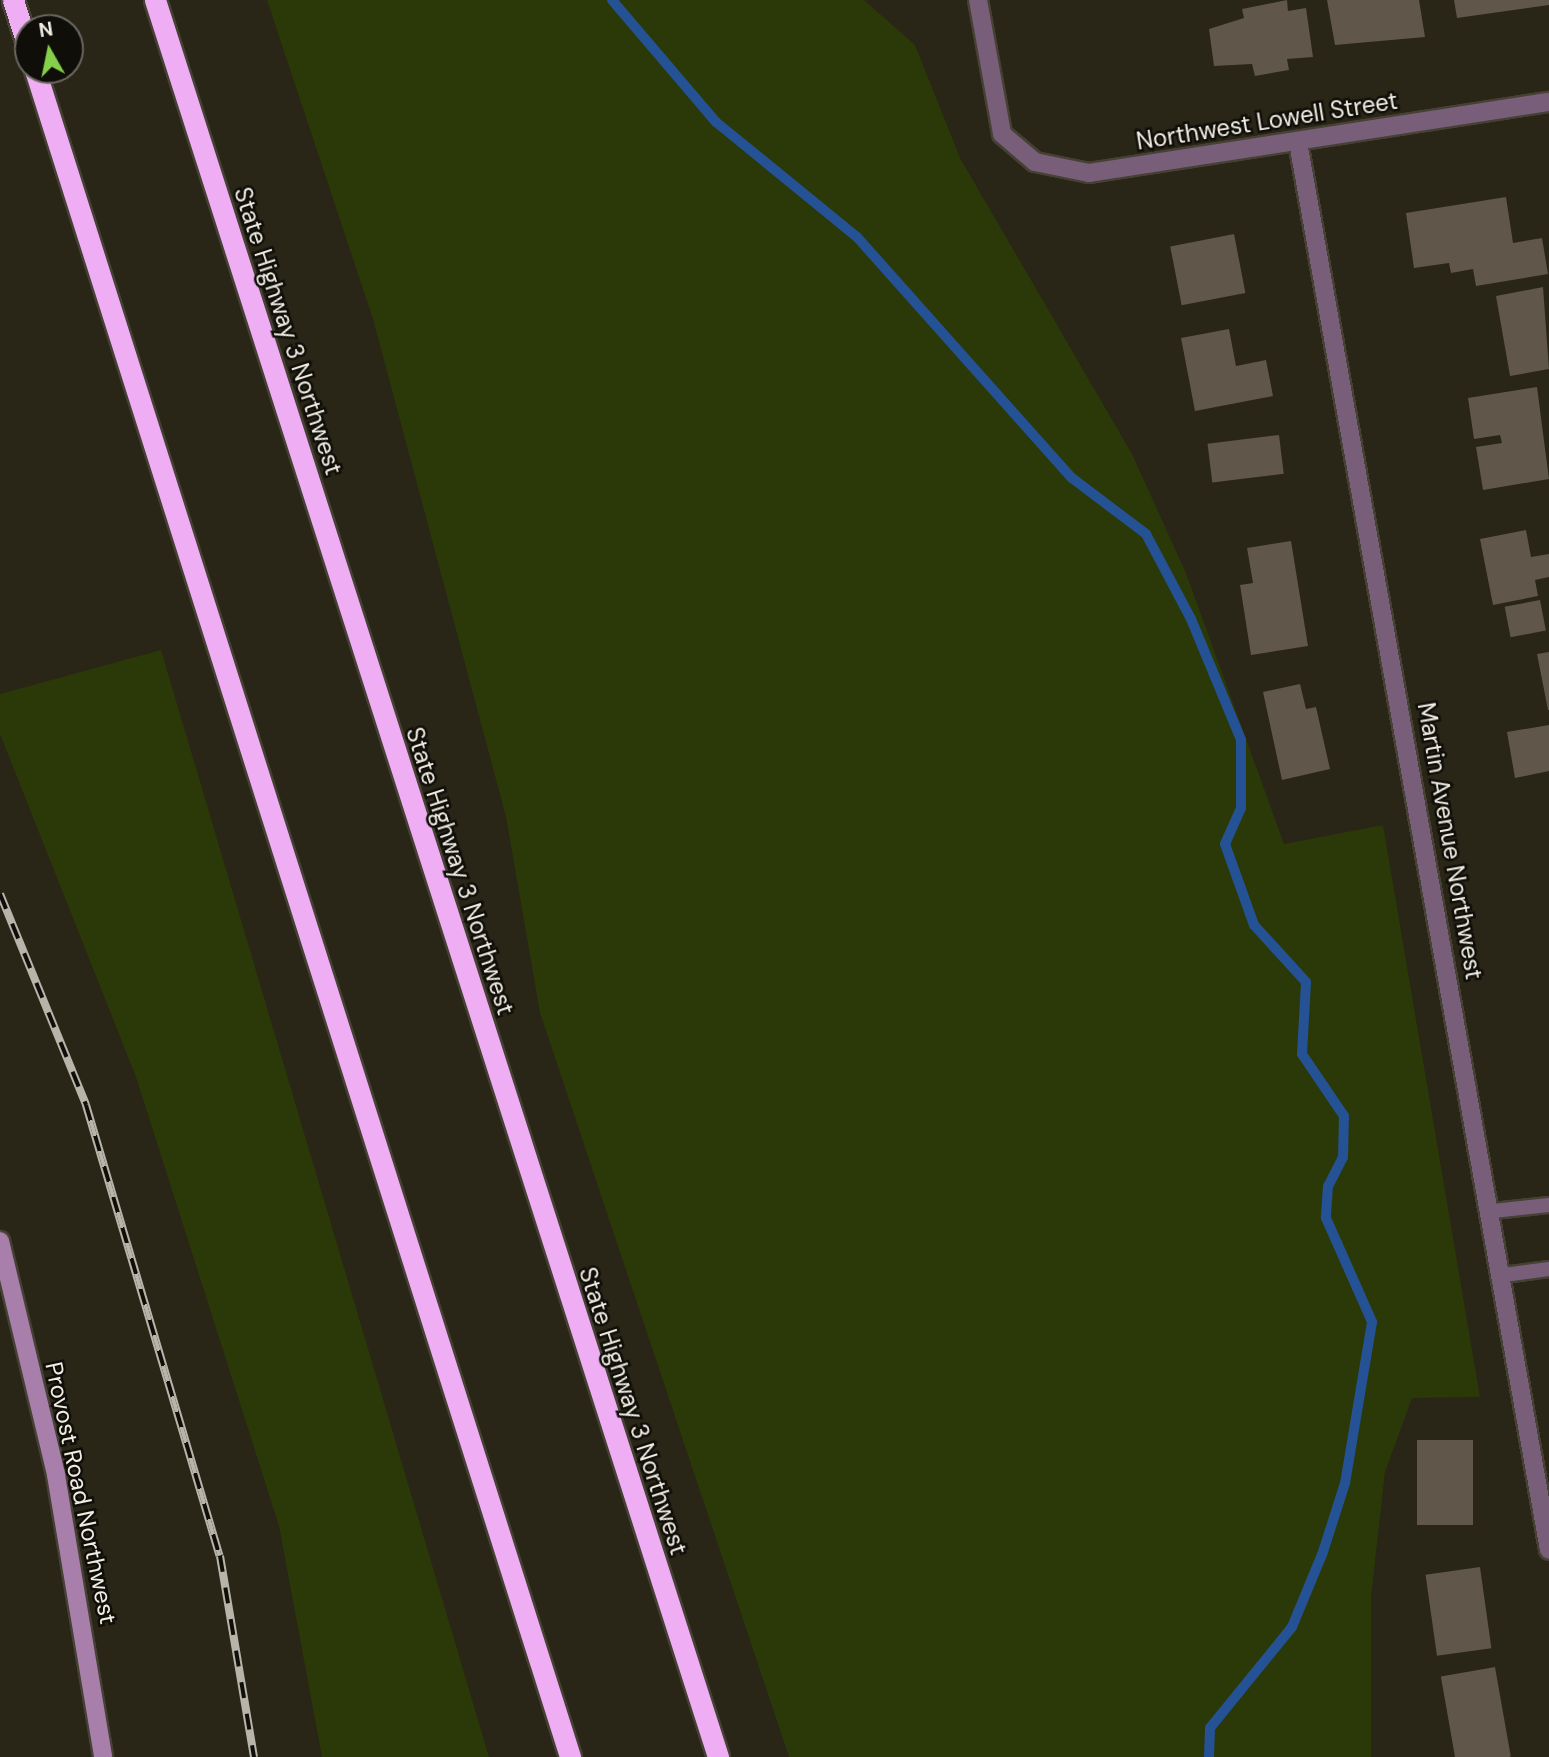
<!DOCTYPE html>
<html>
<head>
<meta charset="utf-8">
<style>
  body { margin:0 }
  #map { position:relative; width:1549px; height:1757px; overflow:hidden; background:#292517; font-family:"DM Sans",sans-serif }
  div>[style] { position:absolute }
  .green>* { inset:0; background:#2b3808 }
  .stream>* { height:10px; margin:-5px; padding:0 5px; transform-origin:5px; border-radius:5px; background:#255294 }
  .building>* { inset:0; background:#605649; transform-origin:0 0 }
  .roads { filter:drop-shadow(2px 0 #454134) drop-shadow(-2px 0 #454134) drop-shadow(0 2px #454134) drop-shadow(0 -2px #454134) }
  .lane>* { height:14px; margin:-7px; padding:0 7px; transform-origin:7px; border-radius:7px; background:#795e7a }
  .street>* { height:18px; margin:-9px; padding:0 9px; transform-origin:9px; border-radius:9px; background:#795e7a }
  .secondary>* { height:18px; margin:-9px; padding:0 9px; transform-origin:9px; border-radius:9px; background:#a87eab }
  .highway>* { height:21px; margin:-10.5px; padding:0 10.5px; transform-origin:10.5px; border-radius:10.5px; background:#efadf4 }
  .rail>* { height:8px; margin-top:-4px; transform-origin:0; background:repeating-linear-gradient(90deg,#100e08 0 16px,#b8b4aa 0 32px); box-sizing:border-box; border-block:2px solid #b8b4aa }
  span { translate:-50% -50%; white-space:nowrap; text-align:center; line-height:1.15; -webkit-text-stroke:5px #100e08; paint-order:stroke }
  .street-label { font-size:24px; color:#f0ede4 }
  .north { position:absolute; left:14px; top:14px; width:70px; height:70px; box-sizing:border-box; background:#100e08; border:2px solid #6a6760; border-radius:50%; rotate:351deg; font-size:19px; font-weight:700; line-height:28px; text-align:center; color:#f0ede4 }
  .north::after { content:''; display:block; margin:auto; width:24px; height:32px; background:#86cf4b; clip-path:polygon(50% 0,100% 100%,50% 72%,0 100%) }
</style>
</head>
<body>
<div id="map">
  <div class="green">
    <div style="clip-path:polygon(267px 0,864px 0,915px 45px,960px 158px,1132px 454px,1186px 573px,1284px 844px,1383px 825px,1480px 1397px,1412px 1398px,1385px 1472px,1371px 1597px,1371px 1757px,789px 1757px,540px 1013px,506px 817px,373px 319px)"></div>
    <div style="clip-path:polygon(161px 650px,489px 1757px,322px 1757px,279px 1526px,136px 1077px,0 734px,0 694px)"></div>
  </div>
  <div class="stream">
    <div style="left:612px;top:0;width:160px;rotate:49.6deg"></div>
    <div style="left:716px;top:122px;width:182px;rotate:39.2deg"></div>
    <div style="left:857px;top:237px;width:323px;rotate:48.3deg"></div>
    <div style="left:1072px;top:478px;width:93px;rotate:37.1deg"></div>
    <div style="left:1146px;top:534px;width:96px;rotate:62.1deg"></div>
    <div style="left:1191px;top:619px;width:131px;rotate:67.5deg"></div>
    <div style="left:1241px;top:740px;width:68px;rotate:90deg"></div>
    <div style="left:1241px;top:808px;width:39px;rotate:114deg"></div>
    <div style="left:1225px;top:844px;width:86px;rotate:70.3deg"></div>
    <div style="left:1254px;top:925px;width:77px;rotate:47.6deg"></div>
    <div style="left:1306px;top:982px;width:72px;rotate:93.2deg"></div>
    <div style="left:1302px;top:1054px;width:75px;rotate:55.9deg"></div>
    <div style="left:1344px;top:1116px;width:41px;rotate:91.4deg"></div>
    <div style="left:1343px;top:1157px;width:33px;rotate:117deg"></div>
    <div style="left:1328px;top:1186px;width:32px;rotate:94deg"></div>
    <div style="left:1326px;top:1218px;width:114px;rotate:66.1deg"></div>
    <div style="left:1372px;top:1322px;width:163px;rotate:99.5deg"></div>
    <div style="left:1345px;top:1483px;width:72px;rotate:107.7deg"></div>
    <div style="left:1323px;top:1552px;width:81px;rotate:112.5deg"></div>
    <div style="left:1292px;top:1627px;width:130px;rotate:129.1deg"></div>
    <div style="left:1210px;top:1728px;width:29px;rotate:92deg"></div>
  </div>
  <div class="building">
    <div style="clip-path:polygon(1287px 0,1288px 11px,1306px 8px,1313px 57px,1287px 59px,1289px 70px,1255px 76px,1252px 64px,1214px 66px,1209px 29px,1244px 18px,1242px 9px)"></div>
    <div style="clip-path:polygon(1327px 0,1419px 0,1425px 37px,1335px 45px)"></div>
    <div style="clip-path:polygon(1454px 0,1549px 0,1549px 5px,1457px 18px)"></div>
    <div style="clip-path:polygon(1506px 197px,1513px 243px,1542px 238px,1548px 274px,1476px 286px,1473px 269px,1451px 273px,1449px 263px,1414px 268px,1406px 213px)"></div>
    <div style="left:1234px;top:234px;width:60px;height:65px;rotate:79deg"></div>
    <div style="clip-path:polygon(1543px 287px,1549px 369px,1510px 376px,1496px 296px)"></div>
    <div style="clip-path:polygon(1229px 329px,1236px 366px,1266px 360px,1273px 396px,1195px 411px,1181px 338px)"></div>
    <div style="clip-path:polygon(1537px 387px,1549px 479px,1483px 490px,1476px 447px,1502px 443px,1500px 435px,1474px 439px,1468px 398px)"></div>
    <div style="left:1279px;top:435px;width:39px;height:72px;rotate:83deg"></div>
    <div style="clip-path:polygon(1526px 530px,1531px 557px,1549px 554px,1549px 577px,1535px 580px,1538px 596px,1493px 605px,1480px 539px)"></div>
    <div style="clip-path:polygon(1291px 541px,1308px 646px,1251px 655px,1240px 585px,1253px 583px,1247px 548px)"></div>
    <div style="left:1540px;top:600px;width:31px;height:36px;rotate:79deg"></div>
    <div style="clip-path:polygon(1549px 652px,1549px 710px,1548px 710px,1537px 654px)"></div>
    <div style="clip-path:polygon(1300px 684px,1306px 709px,1316px 707px,1330px 769px,1282px 780px,1263px 692px)"></div>
    <div style="clip-path:polygon(1549px 725px,1549px 771px,1515px 778px,1507px 732px)"></div>
    <div style="left:1417px;top:1440px;width:56px;height:85px"></div>
    <div style="left:1480px;top:1567px;width:82px;height:55px;rotate:82deg"></div>
    <div style="left:1495px;top:1667px;width:91px;height:55px;rotate:80deg"></div>
  </div>
  <div class="roads">
    <div class="lane">
      <div style="left:1493px;top:1211px;width:56px;rotate:-6.1deg"></div>
      <div style="left:1504px;top:1275px;width:45px;rotate:-7.6deg"></div>
    </div>
    <div class="street">
      <div style="left:978px;top:0;width:136px;rotate:79.8deg"></div>
      <div style="left:1002px;top:134px;width:43px;rotate:40.3deg"></div>
      <div style="left:1035px;top:162px;width:55px;rotate:11.5deg"></div>
      <div style="left:1089px;top:173px;width:465px;rotate:-8.8deg"></div>
      <div style="left:1298px;top:142px;width:1430px;rotate:79.89deg"></div>
    </div>
    <div class="secondary">
      <div style="left:0;top:1241px;width:241px;rotate:76.5deg"></div>
      <div style="left:56px;top:1475px;width:286px;rotate:80.5deg"></div>
    </div>
    <div class="highway">
      <div style="left:13px;top:0;width:49px;rotate:72.3deg"></div>
      <div style="left:155px;top:0;width:1845px;rotate:72.23deg"></div>
      <div style="left:35px;top:70px;width:1770px;rotate:72.4deg"></div>
    </div>
  </div>
  <div class="rail">
    <div style="left:0;top:894px;width:228px;rotate:67.8deg"></div>
    <div style="left:86px;top:1105px;width:470px;rotate:73.5deg"></div>
    <div style="left:220px;top:1556px;width:204px;rotate:80.4deg"></div>
  </div>
  <div class="street-label">
    <span style="left:1267px;top:121px;rotate:-9deg">Northwest Lowell Street</span>
    <span style="left:288px;top:331px;rotate:72deg">State Highway 3 Northwest</span>
    <span style="left:1450px;top:841px;rotate:80deg">Martin Avenue Northwest</span>
    <span style="left:460px;top:871px;rotate:72deg">State Highway 3 Northwest</span>
    <span style="left:633px;top:1411px;rotate:72deg">State Highway 3 Northwest</span>
    <span style="left:81px;top:1493px;rotate:78deg">Provost Road Northwest</span>
  </div>
  <div class="north">N</div>
</div>
</body>
</html>
